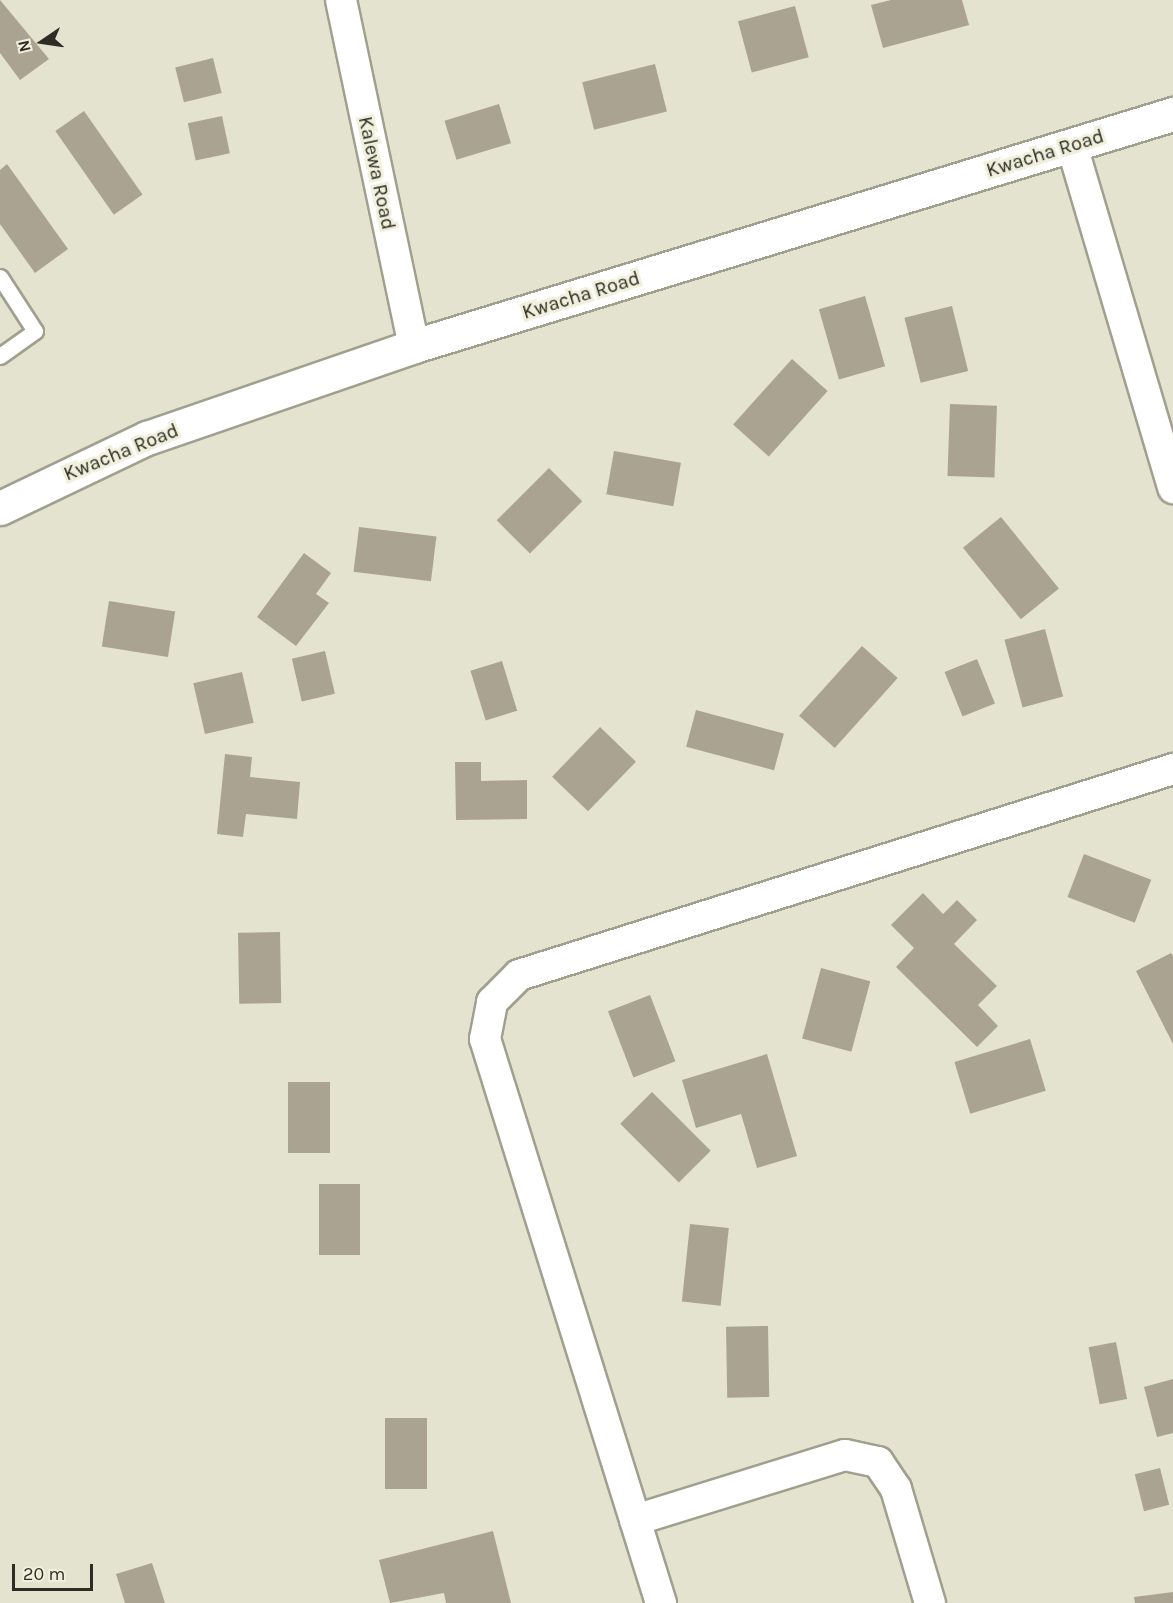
<!DOCTYPE html>
<html>
<head>
<meta charset="utf-8">
<style>
  body { margin:0 }
  #map { position:relative; width:1173px; height:1603px; overflow:hidden; background:#e3e3d0; font-family:Karla,sans-serif }
  div>[style] { position:absolute }
  .building>* { inset:0; background:#aba392; transform-origin:0 0 }
  .roads { filter:drop-shadow(2px 0 #a0a08e) drop-shadow(-2px 0 #a0a08e) drop-shadow(0 2px #a0a08e) drop-shadow(0 -2px #a0a08e) }
  .lane>* { height:15px; margin:-7.5px; padding:0 7.5px; transform-origin:7.5px; border-radius:7.5px; background:#fff }
  .street>* { height:30px; margin:-15px; padding:0 15px; transform-origin:15px; border-radius:15px; background:#fff }
  .secondary>* { height:33px; margin:-16.5px; padding:0 16.5px; transform-origin:16.5px; border-radius:16.5px; background:#fff }
  span { translate:-50% -50%; white-space:nowrap; text-align:center; line-height:1.15; -webkit-text-stroke:6px #f0f0dd; paint-order:stroke }
  .street-label { font-size:20px; color:#2d2d26 }
  .north { position:absolute; left:12px; top:12px; width:60px; height:60px; -webkit-text-stroke:4px #f0f0dd; paint-order:stroke; rotate:257deg; font-size:16px; font-weight:700; line-height:24px; text-align:center; color:#2d2d26 }
  .north::after { content:''; display:block; margin:auto; width:21px; height:27px; background:#2d2d26; clip-path:polygon(50% 0,100% 100%,50% 72%,0 100%) }
  .scale { position:absolute; left:12px; top:1564px; width:81px; height:27px; box-sizing:border-box; border:3px solid #2d2d26; border-top:0; padding-left:8px; font-size:18px; line-height:21px; white-space:nowrap; color:#2d2d26; -webkit-text-stroke:4px #f0f0dd; paint-order:stroke }
</style>
</head>
<body>
<div id="map">
  <div class="building">
    <div style="clip-path:polygon(0 0,49px 59px,20px 80px,0 53px)"></div>
    <div style="clip-path:polygon(891px 0,962px 0,969px 25px,883px 48px,871px 5px)"></div>
    <div style="left:795px;top:6px;width:53px;height:59px;rotate:75deg"></div>
    <div style="left:213px;top:58px;width:36px;height:39px;rotate:76deg"></div>
    <div style="left:655px;top:64px;width:49px;height:75px;rotate:76deg"></div>
    <div style="left:499px;top:104px;width:41px;height:57px;rotate:73deg"></div>
    <div style="left:84px;top:111px;width:102px;height:35px;rotate:55deg"></div>
    <div style="left:222px;top:116px;width:38px;height:35px;rotate:78deg"></div>
    <div style="clip-path:polygon(7px 164px,68px 249px,35px 273px,0 224px,0 170px)"></div>
    <div style="left:865px;top:296px;width:73px;height:48px;rotate:74deg"></div>
    <div style="left:952px;top:306px;width:67px;height:49px;rotate:76deg"></div>
    <div style="left:792px;top:359px;width:48px;height:88px;rotate:42deg"></div>
    <div style="left:950px;top:404px;width:47px;height:72px;rotate:2deg"></div>
    <div style="left:614px;top:451px;width:68px;height:44px;rotate:10deg"></div>
    <div style="left:549px;top:468px;width:47px;height:74px;rotate:45deg"></div>
    <div style="left:1001px;top:517px;width:92px;height:49px;rotate:51deg"></div>
    <div style="left:359px;top:527px;width:78px;height:45px;rotate:7deg"></div>
    <div style="clip-path:polygon(304px 553px,331px 573px,316px 594px,329px 603px,296px 646px,257px 617px)"></div>
    <div style="left:109px;top:601px;width:67px;height:46px;rotate:9deg"></div>
    <div style="left:1045px;top:629px;width:70px;height:42px;rotate:75deg"></div>
    <div style="left:862px;top:646px;width:48px;height:94px;rotate:42deg"></div>
    <div style="left:325px;top:651px;width:44px;height:34px;rotate:77deg"></div>
    <div style="left:977px;top:659px;width:48px;height:35px;rotate:68deg"></div>
    <div style="left:502px;top:661px;width:52px;height:33px;rotate:73deg"></div>
    <div style="left:242px;top:672px;width:52px;height:50px;rotate:77deg"></div>
    <div style="left:696px;top:710px;width:91px;height:38px;rotate:15deg"></div>
    <div style="left:600px;top:727px;width:50px;height:69px;rotate:44deg"></div>
    <div style="clip-path:polygon(225px 754px,252px 757px,250px 777px,300px 782px,297px 819px,246px 814px,243px 837px,217px 834px)"></div>
    <div style="clip-path:polygon(455px 762px,481px 762px,481px 781px,527px 780px,527px 819px,456px 820px)"></div>
    <div style="left:1084px;top:854px;width:72px;height:46px;rotate:21deg"></div>
    <div style="clip-path:polygon(923px 893px,943px 914px,957px 900px,977px 920px,954px 944px,997px 986px,978px 1005px,998px 1026px,977px 1047px,896px 967px,914px 948px,891px 925px)"></div>
    <div style="left:280px;top:932px;width:71px;height:42px;rotate:89deg"></div>
    <div style="clip-path:polygon(1171px 953px,1173px 956px,1173px 1044px,1136px 971px)"></div>
    <div style="left:821px;top:968px;width:51px;height:73px;rotate:15deg"></div>
    <div style="left:650px;top:995px;width:71px;height:45px;rotate:69deg"></div>
    <div style="left:1030px;top:1039px;width:54px;height:79px;rotate:73deg"></div>
    <div style="clip-path:polygon(767px 1054px,797px 1156px,757px 1168px,741px 1114px,696px 1128px,682px 1080px)"></div>
    <div style="left:288px;top:1082px;width:42px;height:71px"></div>
    <div style="left:652px;top:1092px;width:83px;height:45px;rotate:45deg"></div>
    <div style="left:319px;top:1184px;width:41px;height:71px"></div>
    <div style="left:690px;top:1224px;width:39px;height:78px;rotate:6deg"></div>
    <div style="left:768px;top:1326px;width:71px;height:42px;rotate:89deg"></div>
    <div style="left:1116px;top:1342px;width:58px;height:28px;rotate:79deg"></div>
    <div style="clip-path:polygon(1173px 1379px,1173px 1433px,1157px 1437px,1144px 1387px)"></div>
    <div style="left:385px;top:1418px;width:42px;height:71px"></div>
    <div style="left:1160px;top:1468px;width:38px;height:26px;rotate:76deg"></div>
    <div style="clip-path:polygon(493px 1531px,511px 1603px,446px 1603px,444px 1593px,390px 1603px,379px 1560px)"></div>
    <div style="clip-path:polygon(152px 1563px,165px 1603px,125px 1603px,116px 1574px)"></div>
    <div style="clip-path:polygon(1173px 1592px,1173px 1603px,1135px 1603px,1134px 1597px)"></div>
  </div>
  <div class="roads">
    <div class="lane">
      <div style="left:0;top:277px;width:64px;rotate:57.1deg"></div>
      <div style="left:35px;top:331px;width:43px;rotate:144.5deg"></div>
    </div>
    <div class="street">
      <div style="left:341px;top:0;width:354px;rotate:78.1deg"></div>
      <div style="left:1072px;top:146px;width:357px;rotate:73.5deg"></div>
      <div style="left:635px;top:1520px;width:220px;rotate:-17.2deg"></div>
      <div style="left:845px;top:1455px;width:34px;rotate:12deg"></div>
      <div style="left:878px;top:1462px;width:32px;rotate:56deg"></div>
      <div style="left:896px;top:1489px;width:119px;rotate:73.4deg"></div>
      <div style="left:661px;top:1603px;width:591px;rotate:-107.33deg"></div>
      <div style="left:485px;top:1039px;width:38px;rotate:-79deg"></div>
      <div style="left:492px;top:1002px;width:38px;rotate:-45deg"></div>
      <div style="left:519px;top:975px;width:686px;rotate:-17.48deg"></div>
    </div>
    <div class="secondary">
      <div style="left:0;top:508px;width:163px;rotate:-25.5deg"></div>
      <div style="left:147px;top:438px;width:282px;rotate:-19deg"></div>
      <div style="left:414px;top:346px;width:794px;rotate:-17deg"></div>
    </div>
  </div>
  <div class="street-label">
    <span style="left:1045px;top:153px;rotate:-17deg">Kwacha Road</span>
    <span style="left:377px;top:173px;rotate:78deg">Kalewa Road</span>
    <span style="left:581px;top:295px;rotate:-17deg">Kwacha Road</span>
    <span style="left:121px;top:452px;rotate:-22deg">Kwacha Road</span>
  </div>
  <div class="north">N</div>
  <div class="scale">20 m</div>
</div>
</body>
</html>
